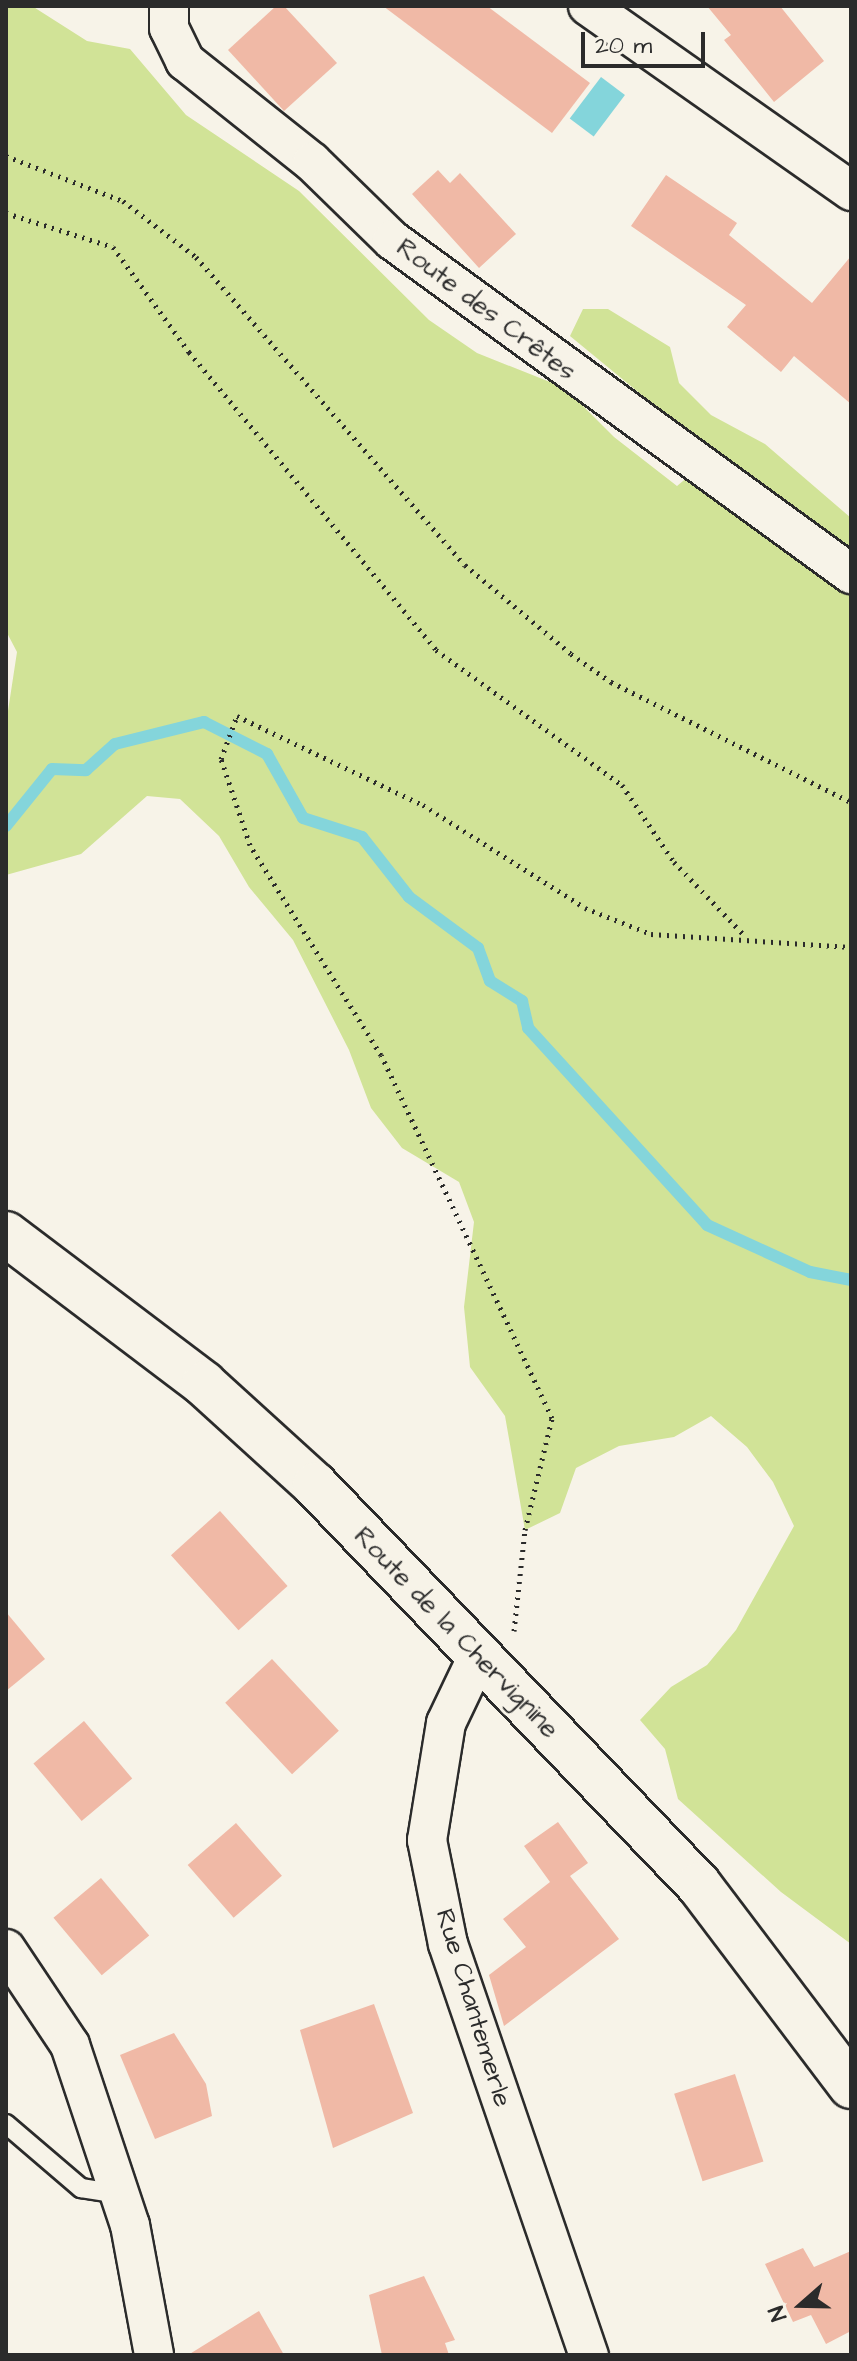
<!DOCTYPE html>
<html>
<head>
<meta charset="utf-8">
<style>
  body { margin:0 }
  #map { position:relative; width:857px; height:2361px; overflow:hidden; background:#f7f3e8; font-family:"Architects Daughter",sans-serif }
  div>[style] { position:absolute }
  .green>* { inset:0; background:#d1e397 }
  .water>* { inset:0; background:#84d5db; transform-origin:0 0 }
  .stream>* { height:12px; margin:-6px; padding:0 6px; transform-origin:6px; border-radius:6px; background:#84d5db }
  .building>* { inset:0; background:#f0b9a6; transform-origin:0 0 }
  .path>* { height:5px; margin-top:-2.5px; transform-origin:0; background:repeating-linear-gradient(90deg,#2b2b2b 0 2px,transparent 0 8px) }
  .roads { filter:drop-shadow(2px 0 #2b2b2b) drop-shadow(-2px 0 #2b2b2b) drop-shadow(0 2px #2b2b2b) drop-shadow(0 -2px #2b2b2b) }
  .lane>* { height:18px; margin:-9px; padding:0 9px; transform-origin:9px; border-radius:9px; background:#f7f3e8 }
  .street>* { height:38px; margin:-19px; padding:0 19px; transform-origin:19px; border-radius:19px; background:#f7f3e8 }
  .secondary>* { height:44px; margin:-22px; padding:0 22px; transform-origin:22px; border-radius:22px; background:#f7f3e8 }
  span { translate:-50% -50%; white-space:nowrap; text-align:center; line-height:1.15; -webkit-text-stroke:6px #f7f3e8; paint-order:stroke }
  .street-label { font-size:26px; color:#2b2b2b }
  .frame { position:absolute; inset:0; border:8px solid #2b2b2b; pointer-events:none }
  .north { position:absolute; left:761px; top:2265px; width:80px; height:80px; -webkit-text-stroke:6px #f7f3e8; paint-order:stroke; rotate:250deg; font-size:22px; font-weight:700; line-height:32px; text-align:center; color:#2b2b2b }
  .north::after { content:''; display:block; margin:auto; width:28px; height:36px; background:#2b2b2b; clip-path:polygon(50% 0,100% 100%,50% 72%,0 100%) }
  .scale { position:absolute; left:581px; top:32px; width:124px; height:36px; box-sizing:border-box; border:4px solid #2b2b2b; border-top:0; padding-left:10px; font-size:24px; line-height:28px; white-space:nowrap; color:#2b2b2b; -webkit-text-stroke:6px #f7f3e8; paint-order:stroke }
</style>
</head>
<body>
<div id="map">
  <div class="green">
    <div style="clip-path:polygon(6px 6px,32px 6px,87px 41px,130px 49px,186px 115px,299px 191px,429px 320px,477px 353px,565px 388px,614px 437px,677px 486px,701px 466px,705px 447px,570px 336px,583px 309px,608px 309px,670px 347px,679px 383px,711px 415px,765px 444px,851px 518px,851px 1944px,781px 1892px,678px 1799px,665px 1749px,640px 1720px,671px 1687px,707px 1665px,736px 1630px,794px 1526px,773px 1482px,747px 1447px,711px 1416px,674px 1437px,619px 1446px,576px 1468px,560px 1513px,525px 1530px,505px 1416px,470px 1367px,464px 1307px,474px 1222px,459px 1182px,402px 1148px,371px 1108px,349px 1050px,293px 940px,249px 887px,219px 836px,180px 799px,147px 796px,81px 854px,6px 875px,6px 724px,17px 652px,6px 631px)"></div>
  </div>
  <div class="water">
    <div style="left:601px;top:77px;width:30px;height:52px;rotate:37deg"></div>
  </div>
  <div class="stream">
    <div style="left:6px;top:826px;width:73px;rotate:-51.1deg"></div>
    <div style="left:52px;top:769px;width:34px;rotate:2deg"></div>
    <div style="left:86px;top:770px;width:39px;rotate:-42deg"></div>
    <div style="left:115px;top:744px;width:92px;rotate:-13.9deg"></div>
    <div style="left:204px;top:722px;width:71px;rotate:26.9deg"></div>
    <div style="left:267px;top:754px;width:73px;rotate:60.6deg"></div>
    <div style="left:303px;top:818px;width:62px;rotate:17.9deg"></div>
    <div style="left:362px;top:837px;width:76px;rotate:51.9deg"></div>
    <div style="left:409px;top:897px;width:86px;rotate:36.5deg"></div>
    <div style="left:478px;top:948px;width:35px;rotate:70deg"></div>
    <div style="left:490px;top:981px;width:38px;rotate:32deg"></div>
    <div style="left:522px;top:1001px;width:28px;rotate:77deg"></div>
    <div style="left:528px;top:1028px;width:266px;rotate:47.7deg"></div>
    <div style="left:707px;top:1225px;width:113px;rotate:24.5deg"></div>
    <div style="left:810px;top:1272px;width:42px;rotate:11deg"></div>
  </div>
  <div class="building">
    <div style="clip-path:polygon(276px 6px,284px 6px,337px 63px,284px 111px,228px 50px)"></div>
    <div style="clip-path:polygon(383px 6px,487px 6px,590px 83px,552px 133px)"></div>
    <div style="clip-path:polygon(707px 6px,780px 6px,824px 61px,774px 102px,724px 40px,731px 35px)"></div>
    <div style="clip-path:polygon(438px 170px,450px 183px,460px 173px,516px 234px,479px 268px,412px 194px)"></div>
    <div style="clip-path:polygon(666px 175px,737px 223px,729px 235px,812px 303px,851px 256px,851px 404px,794px 356px,781px 372px,727px 327px,746px 305px,631px 226px)"></div>
    <div style="left:220px;top:1511px;width:101px;height:66px;rotate:48deg"></div>
    <div style="clip-path:polygon(6px 1612px,45px 1659px,6px 1691px)"></div>
    <div style="left:272px;top:1659px;width:98px;height:64px;rotate:47deg"></div>
    <div style="left:84px;top:1721px;width:75px;height:66px;rotate:50deg"></div>
    <div style="clip-path:polygon(558px 1822px,588px 1863px,570px 1876px,619px 1939px,504px 2026px,489px 1975px,526px 1947px,503px 1919px,550px 1882px,524px 1846px)"></div>
    <div style="left:236px;top:1823px;width:70px;height:64px;rotate:49deg"></div>
    <div style="left:101px;top:1878px;width:75px;height:62px;rotate:50deg"></div>
    <div style="clip-path:polygon(374px 2004px,413px 2113px,333px 2148px,300px 2030px)"></div>
    <div style="clip-path:polygon(174px 2033px,206px 2084px,212px 2116px,155px 2139px,120px 2055px)"></div>
    <div style="left:735px;top:2074px;width:92px;height:64px;rotate:72deg"></div>
    <div style="clip-path:polygon(803px 2248px,814px 2267px,851px 2251px,851px 2331px,826px 2344px,811px 2315px,793px 2322px,765px 2264px)"></div>
    <div style="clip-path:polygon(424px 2276px,455px 2340px,445px 2343px,449px 2355px,382px 2355px,369px 2295px)"></div>
    <div style="clip-path:polygon(259px 2311px,284px 2355px,188px 2355px,238px 2324px)"></div>
  </div>
  <div class="path">
    <div style="left:6px;top:156px;width:125px;rotate:21deg"></div>
    <div style="left:123px;top:201px;width:92px;rotate:37.5deg"></div>
    <div style="left:196px;top:257px;width:409px;rotate:48.9deg"></div>
    <div style="left:465px;top:565px;width:138px;rotate:40deg"></div>
    <div style="left:571px;top:654px;width:49px;rotate:35deg"></div>
    <div style="left:611px;top:682px;width:268px;rotate:26.6deg"></div>
    <div style="left:6px;top:213px;width:112px;rotate:17.6deg"></div>
    <div style="left:113px;top:247px;width:130px;rotate:54.1deg"></div>
    <div style="left:189px;top:352px;width:387px;rotate:50.3deg"></div>
    <div style="left:436px;top:650px;width:230px;rotate:36deg"></div>
    <div style="left:622px;top:785px;width:93px;rotate:56deg"></div>
    <div style="left:674px;top:862px;width:103px;rotate:46.2deg"></div>
    <div style="left:514px;top:1631px;width:102px;rotate:-83.8deg"></div>
    <div style="left:525px;top:1530px;width:115px;rotate:-76.4deg"></div>
    <div style="left:552px;top:1418px;width:401px;rotate:-115.2deg"></div>
    <div style="left:381px;top:1055px;width:248px;rotate:-122deg"></div>
    <div style="left:250px;top:845px;width:91px;rotate:-108.6deg"></div>
    <div style="left:221px;top:759px;width:46px;rotate:-69.6deg"></div>
    <div style="left:237px;top:716px;width:206px;rotate:25.6deg"></div>
    <div style="left:423px;top:805px;width:192px;rotate:32.4deg"></div>
    <div style="left:585px;top:908px;width:71px;rotate:21.5deg"></div>
    <div style="left:651px;top:934px;width:200px;rotate:3.7deg"></div>
  </div>
  <div class="roads">
    <div class="lane">
      <div style="left:6px;top:2124px;width:99px;rotate:40.5deg"></div>
      <div style="left:81px;top:2188px;width:39px;rotate:9deg"></div>
    </div>
    <div class="street">
      <div style="left:169px;top:6px;width:22px;rotate:90deg"></div>
      <div style="left:169px;top:28px;width:37px;rotate:64deg"></div>
      <div style="left:185px;top:61px;width:162px;rotate:38.5deg"></div>
      <div style="left:312px;top:162px;width:112px;rotate:44.3deg"></div>
      <div style="left:392px;top:240px;width:568px;rotate:36.04deg"></div>
      <div style="left:588px;top:6px;width:322px;rotate:35.1deg"></div>
      <div style="left:477px;top:1658px;width:72px;rotate:115.5deg"></div>
      <div style="left:446px;top:1723px;width:119px;rotate:99.2deg"></div>
      <div style="left:427px;top:1840px;width:106px;rotate:78.6deg"></div>
      <div style="left:448px;top:1944px;width:435px;rotate:71.1deg"></div>
      <div style="left:6px;top:1949px;width:115px;rotate:56.3deg"></div>
      <div style="left:70px;top:2045px;width:190px;rotate:71.6deg"></div>
      <div style="left:130px;top:2225px;width:132px;rotate:79.5deg"></div>
    </div>
    <div class="secondary">
      <div style="left:6px;top:1234px;width:248px;rotate:37.1deg"></div>
      <div style="left:204px;top:1384px;width:150px;rotate:42.3deg"></div>
      <div style="left:315px;top:1485px;width:554px;rotate:46.17deg"></div>
      <div style="left:699px;top:1885px;width:252px;rotate:52.9deg"></div>
    </div>
  </div>
  <div class="street-label">
    <span style="left:486px;top:310px;rotate:37deg">Route des Crêtes</span>
    <span style="left:456px;top:1633px;rotate:46deg">Route de la Chervignine</span>
    <span style="left:473px;top:2008px;rotate:73deg">Rue Chantemerle</span>
  </div>
  <div class="frame"></div>
  <div class="north">N</div>
  <div class="scale">20 m</div>
</div>
</body>
</html>
